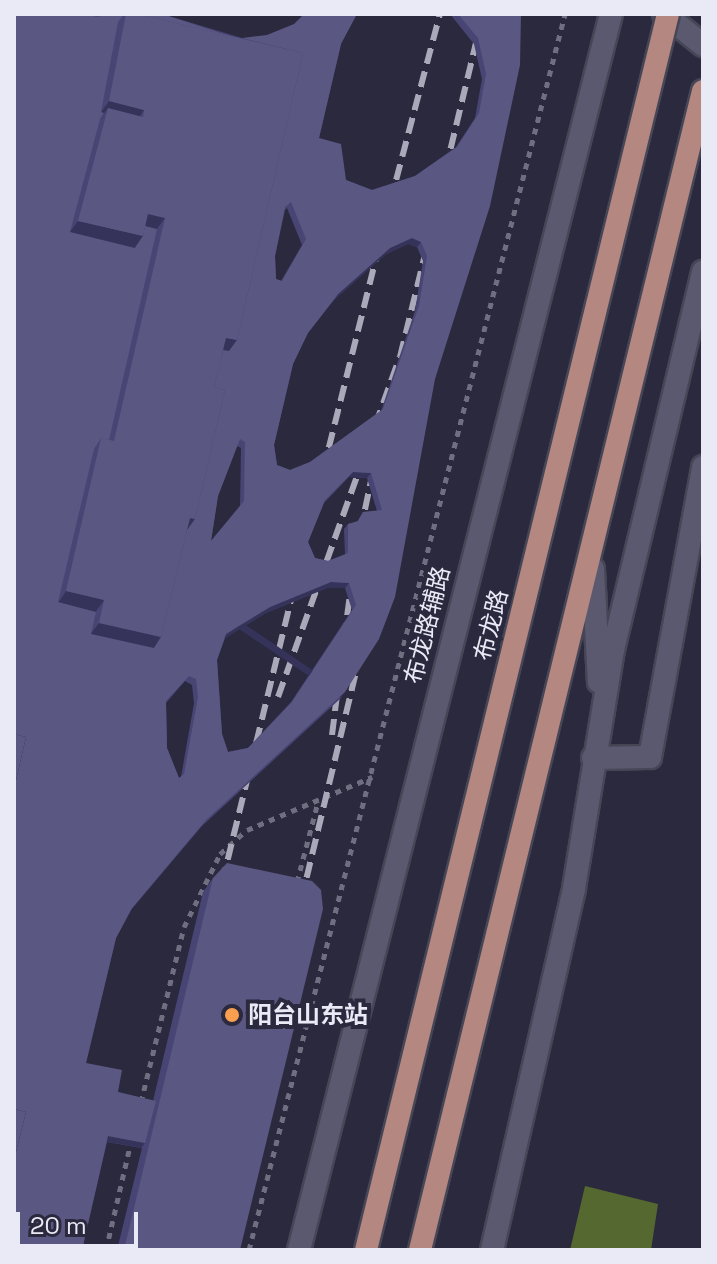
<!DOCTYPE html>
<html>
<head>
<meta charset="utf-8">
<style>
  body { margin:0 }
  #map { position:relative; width:717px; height:1264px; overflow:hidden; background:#2b293e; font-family:"Space Grotesk","Noto Sans SC",sans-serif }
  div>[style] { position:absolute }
  .forest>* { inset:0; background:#556830 }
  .path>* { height:5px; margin-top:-2.5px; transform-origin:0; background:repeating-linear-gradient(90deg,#706f81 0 6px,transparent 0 12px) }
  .roads { filter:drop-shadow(2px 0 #474657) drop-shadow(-2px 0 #474657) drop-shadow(0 2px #474657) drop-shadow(0 -2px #474657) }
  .service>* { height:22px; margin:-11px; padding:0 11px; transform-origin:11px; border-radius:11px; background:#5a5970 }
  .secondary>* { height:22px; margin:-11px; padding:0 11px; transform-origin:11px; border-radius:11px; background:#5a5970 }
  .primary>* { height:22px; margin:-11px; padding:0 11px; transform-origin:11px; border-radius:11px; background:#b48780 }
  .rail>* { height:6px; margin-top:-3px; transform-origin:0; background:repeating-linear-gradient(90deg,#aaa9b9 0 16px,transparent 0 24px) }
  .bridges { filter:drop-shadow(2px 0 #474657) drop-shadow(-2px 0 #474657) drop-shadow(0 2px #474657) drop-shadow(0 -2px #474657) }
  .primary-bridge>* { height:22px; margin:-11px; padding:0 11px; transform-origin:11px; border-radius:11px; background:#b48780 }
  .wall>* { inset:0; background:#484575 }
  .shaded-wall>* { inset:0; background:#353359; transform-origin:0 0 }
  .building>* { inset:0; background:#5a5783 }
  .dots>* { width:22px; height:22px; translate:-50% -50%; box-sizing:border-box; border:4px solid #2b293e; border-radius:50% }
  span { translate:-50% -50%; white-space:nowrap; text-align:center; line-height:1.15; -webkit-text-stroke:8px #2b293e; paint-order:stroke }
  .street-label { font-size:24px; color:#eaeaf7 }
  .poi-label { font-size:24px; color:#eaeaf7; font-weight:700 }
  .left { translate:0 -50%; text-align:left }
  .frame { position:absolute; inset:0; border:16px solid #eaeaf7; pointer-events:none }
  .scale { position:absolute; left:16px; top:1212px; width:122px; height:36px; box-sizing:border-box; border:4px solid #eaeaf7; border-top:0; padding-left:10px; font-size:24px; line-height:28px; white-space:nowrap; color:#eaeaf7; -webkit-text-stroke:6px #2b293e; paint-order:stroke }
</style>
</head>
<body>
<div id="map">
  <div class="forest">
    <div style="clip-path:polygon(585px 1186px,658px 1204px,651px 1250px,570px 1250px)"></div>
  </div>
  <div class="path">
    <div style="left:297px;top:882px;width:83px;rotate:-75.3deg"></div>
    <div style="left:141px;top:1102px;width:180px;rotate:-76.2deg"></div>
    <div style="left:184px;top:927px;width:81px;rotate:-63.7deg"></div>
    <div style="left:220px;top:854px;width:36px;rotate:-42deg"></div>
    <div style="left:247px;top:830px;width:136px;rotate:-23deg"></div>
    <div style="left:106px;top:1250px;width:111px;rotate:-77deg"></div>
    <div style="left:249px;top:1250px;width:1276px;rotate:-75.66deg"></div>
  </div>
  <div class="roads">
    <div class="service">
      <div style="left:593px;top:758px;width:57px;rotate:-1deg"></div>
      <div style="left:650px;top:757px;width:295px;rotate:-79.6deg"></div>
    </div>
    <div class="secondary">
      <div style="left:664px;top:14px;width:50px;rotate:38.5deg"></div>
      <div style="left:593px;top:569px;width:113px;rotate:87deg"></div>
      <div style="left:299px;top:1250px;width:1275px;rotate:-75.83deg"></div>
      <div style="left:492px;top:1250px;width:371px;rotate:-77.2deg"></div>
      <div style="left:574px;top:888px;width:241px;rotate:-80.7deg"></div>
      <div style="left:613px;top:650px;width:389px;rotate:-76.6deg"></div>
    </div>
    <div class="primary">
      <div style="left:420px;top:1250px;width:1193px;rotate:-76.28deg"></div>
    </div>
  </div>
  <div class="rail">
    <div style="left:445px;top:172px;width:163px;rotate:-76.5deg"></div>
    <div style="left:390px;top:203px;width:196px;rotate:-75.2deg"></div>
    <div style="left:323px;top:471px;width:236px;rotate:-76deg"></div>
    <div style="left:360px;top:533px;width:73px;rotate:-78.1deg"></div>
    <div style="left:344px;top:639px;width:60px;rotate:-82.3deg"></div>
    <div style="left:278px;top:697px;width:361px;rotate:-70.3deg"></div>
    <div style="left:400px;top:357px;width:118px;rotate:-76.3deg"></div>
    <div style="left:332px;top:735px;width:56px;rotate:-82.9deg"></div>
    <div style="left:222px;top:883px;width:312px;rotate:-76.3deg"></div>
    <div style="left:301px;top:901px;width:256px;rotate:-76.5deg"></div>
  </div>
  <div class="bridges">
    <div class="primary-bridge">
      <div style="left:366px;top:1250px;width:1272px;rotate:-76.27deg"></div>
    </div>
  </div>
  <div class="wall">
    <div style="clip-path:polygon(evenodd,14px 14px,96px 17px,97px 14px,162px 14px,242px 38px,341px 44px,319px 138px,346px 180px,372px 190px,415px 176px,456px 147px,475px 118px,482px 79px,474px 44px,450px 14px,521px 14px,435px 379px,341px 698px,202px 826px,131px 910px,116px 938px,86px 1063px,118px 1092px,153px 1101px,203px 892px,213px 878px,240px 1250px,117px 1250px,142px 1148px,141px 1148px,107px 1142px,82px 1250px,14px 14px,287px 208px,302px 245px,281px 281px,276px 279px,275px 256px,285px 210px,287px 208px,14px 14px,408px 244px,417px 247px,423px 261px,415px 311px,381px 411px,310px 462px,290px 470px,277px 465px,274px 445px,293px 364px,307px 334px,334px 300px,386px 254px,408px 244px,14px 14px,237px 446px,241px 448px,240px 506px,211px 541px,218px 496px,237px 446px,14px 14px,349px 477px,367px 478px,377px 511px,363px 512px,357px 522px,348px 524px,344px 529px,345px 555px,328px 561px,315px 558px,308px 542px,324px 503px,349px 477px,14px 14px,327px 588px,345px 588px,352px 610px,291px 702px,248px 748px,228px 752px,222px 734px,217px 660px,225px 638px,266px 613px,327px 588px,14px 14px,185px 681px,192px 685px,194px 703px,181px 777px,179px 778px,167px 748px,166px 703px,185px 681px)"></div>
  </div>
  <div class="shaded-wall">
    <div style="clip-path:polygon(109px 101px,144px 110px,133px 127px,108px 108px,100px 119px,97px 118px)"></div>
    <div style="clip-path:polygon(148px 214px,165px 218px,153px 234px,139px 231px)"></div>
    <div style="clip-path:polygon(78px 221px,143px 236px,131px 253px,66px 237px)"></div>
    <div style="clip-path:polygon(412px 238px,421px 242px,417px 247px,408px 244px,386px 254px,334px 300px,338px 294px,390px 248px)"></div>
    <div style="clip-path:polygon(226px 338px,237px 340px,225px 357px,216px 355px)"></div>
    <div style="clip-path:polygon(353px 472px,371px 473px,367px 478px,349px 477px,322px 506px)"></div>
    <div style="clip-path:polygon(190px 518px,195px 519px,184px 536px)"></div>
    <div style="clip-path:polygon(331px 582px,349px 583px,345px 588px,327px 588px,266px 613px,222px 640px,226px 634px,270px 607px)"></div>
    <div style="clip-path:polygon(66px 591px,104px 600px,92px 617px,55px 608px)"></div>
    <div style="clip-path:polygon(99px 623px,161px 637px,150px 654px,87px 639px)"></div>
    <div style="left:345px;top:692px;width:7px;height:189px;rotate:124deg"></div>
    <div style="clip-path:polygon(108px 1136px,145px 1143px,141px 1148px,104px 1141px)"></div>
  </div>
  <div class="building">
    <div style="clip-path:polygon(evenodd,14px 14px,85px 14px,99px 17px,100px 14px,124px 14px,118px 22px,101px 112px,104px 113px,100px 119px,70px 232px,135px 248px,143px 236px,145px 226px,157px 229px,109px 440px,101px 438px,94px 449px,58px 602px,96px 612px,91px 634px,154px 648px,161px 637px,187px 530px,195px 519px,225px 390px,214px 387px,223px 350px,229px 351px,237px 340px,303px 53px,242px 38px,267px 35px,294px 24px,304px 14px,357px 14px,341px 44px,319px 138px,341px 144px,346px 180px,372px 190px,415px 176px,457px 147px,479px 113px,486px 74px,478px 38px,458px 14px,521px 14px,520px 65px,490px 206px,435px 379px,395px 597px,379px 639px,345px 692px,206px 820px,132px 908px,116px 938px,86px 1063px,122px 1070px,118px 1092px,156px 1101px,145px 1143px,108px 1136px,82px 1250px,14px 1250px,14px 1160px,26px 1112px,14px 1109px,14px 789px,26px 737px,14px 734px,14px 14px,291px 202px,306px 239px,282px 281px,276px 279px,275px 256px,285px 207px,291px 202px,14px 14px,412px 238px,421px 242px,427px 256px,419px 306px,383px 409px,310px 462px,290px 470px,277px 465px,274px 445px,293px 364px,308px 333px,338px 294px,390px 248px,412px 238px,14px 14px,240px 439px,245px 442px,244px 501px,211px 541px,218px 496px,240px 439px,14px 14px,353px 472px,371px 473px,382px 510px,363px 512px,358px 521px,348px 524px,348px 553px,328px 561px,315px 558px,308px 542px,325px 500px,353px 472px,14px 14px,331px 582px,349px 583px,356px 605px,292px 702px,248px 748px,228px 752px,222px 734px,217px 660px,226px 634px,270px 607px,331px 582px,14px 14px,189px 676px,196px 679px,198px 697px,184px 774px,179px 778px,167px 748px,166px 701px,189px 676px)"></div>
    <div style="clip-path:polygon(126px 14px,138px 14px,303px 53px,237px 340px,226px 338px,214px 387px,225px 390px,195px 519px,190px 518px,161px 637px,99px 623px,104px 600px,66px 591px,101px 438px,114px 441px,165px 218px,148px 214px,143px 236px,78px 221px,108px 108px,143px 117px,144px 110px,109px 101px)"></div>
    <div style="clip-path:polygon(138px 14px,162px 14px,230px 36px)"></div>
    <div style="clip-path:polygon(14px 734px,26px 737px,14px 789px)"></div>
    <div style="clip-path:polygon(227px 863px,312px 881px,321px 890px,323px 909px,240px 1250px,124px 1250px,213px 878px)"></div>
    <div style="clip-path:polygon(14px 1109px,26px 1112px,14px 1160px)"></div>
  </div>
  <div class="dots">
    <div style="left:232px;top:1015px;background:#fa9f4f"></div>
  </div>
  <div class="street-label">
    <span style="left:427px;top:625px;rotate:-76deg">布龙路辅路</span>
    <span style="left:491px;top:625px;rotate:-76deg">布龙路</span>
  </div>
  <div class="poi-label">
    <span class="left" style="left:248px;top:1015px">阳台山东站</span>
  </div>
  <div class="frame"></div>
  <div class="scale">20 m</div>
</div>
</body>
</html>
